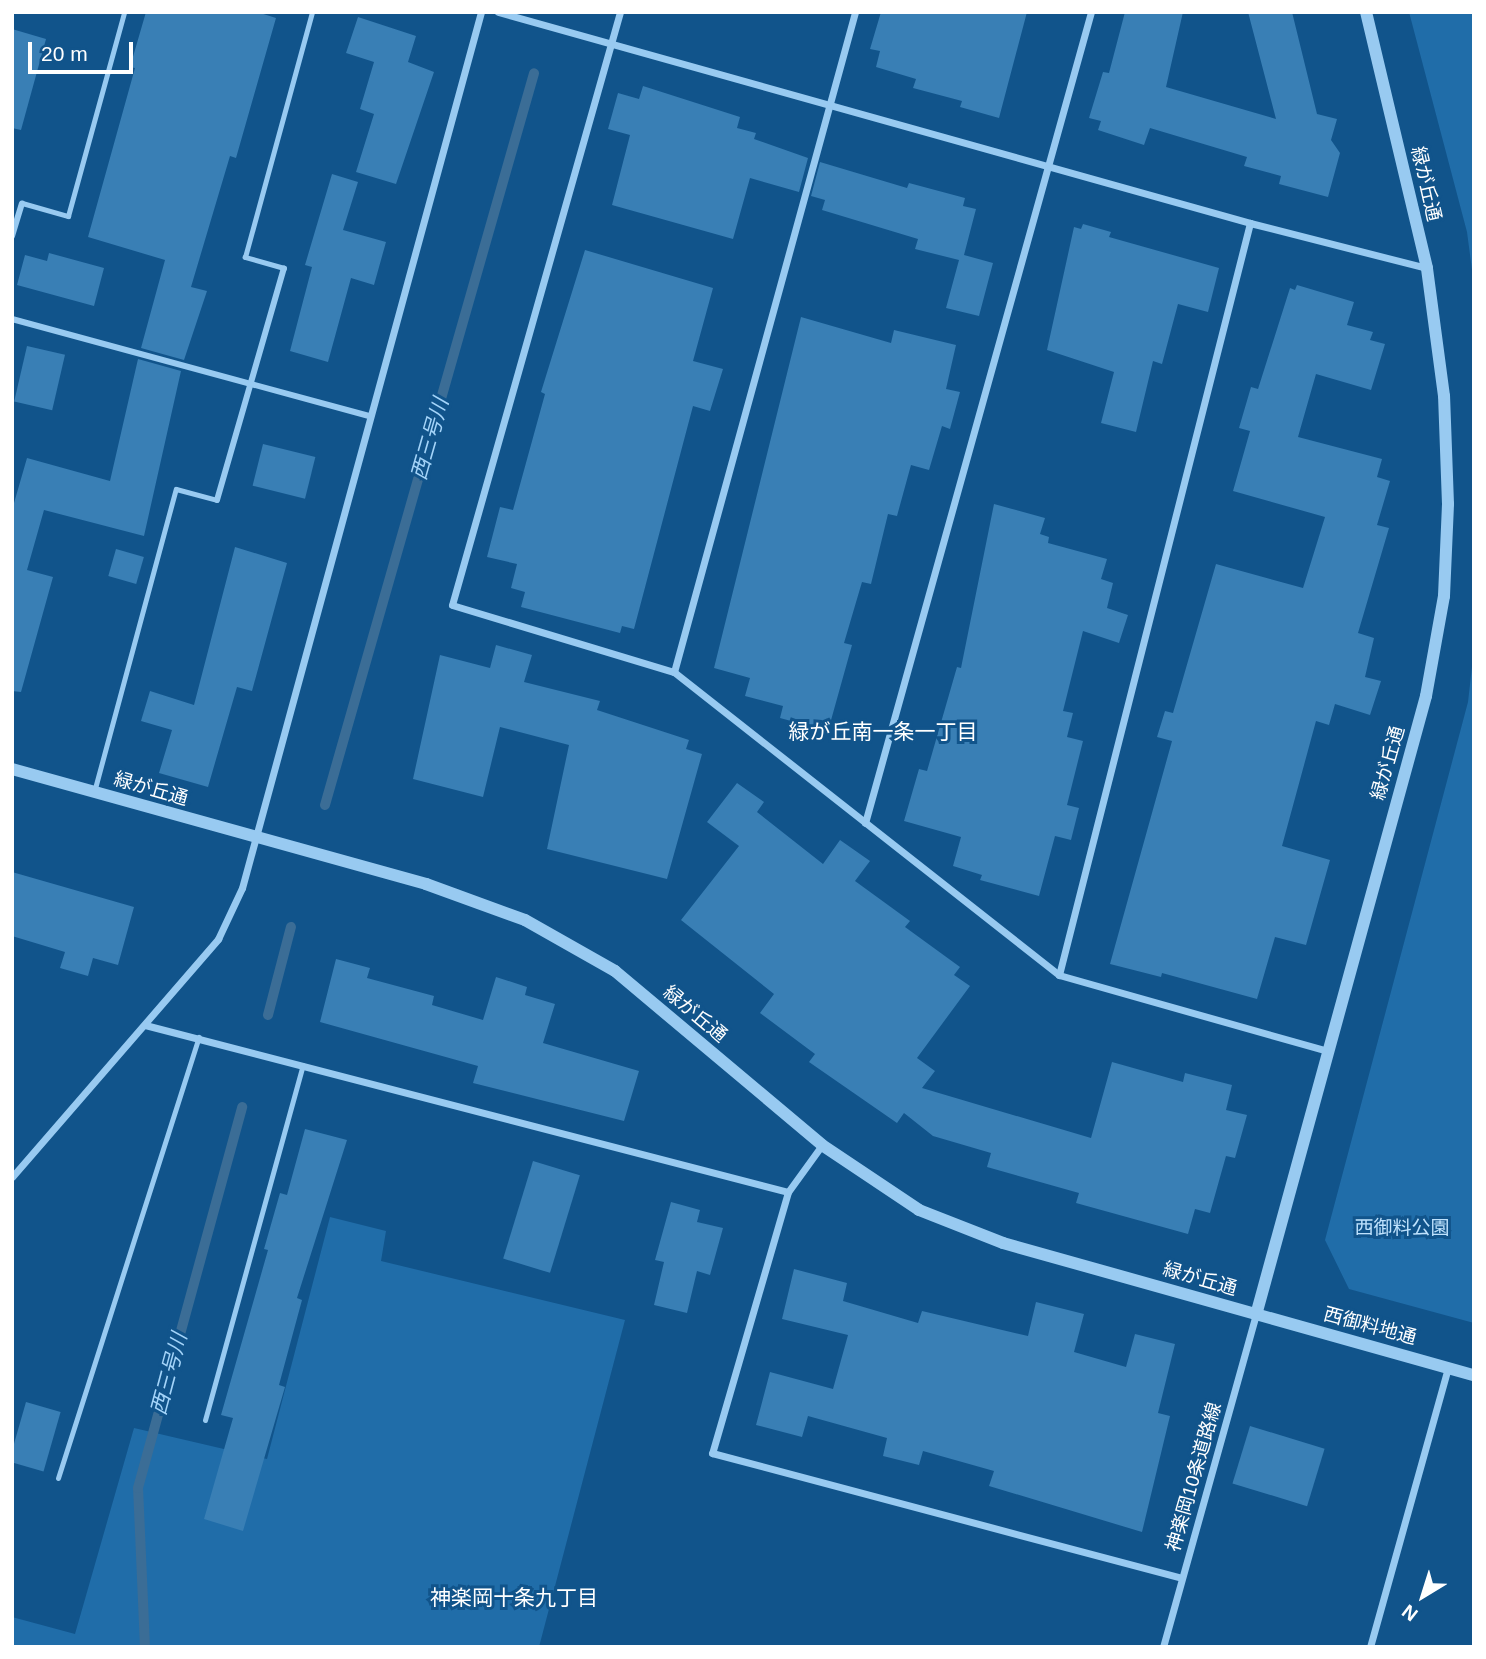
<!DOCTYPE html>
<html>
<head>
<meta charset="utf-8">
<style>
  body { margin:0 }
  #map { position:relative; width:1486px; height:1659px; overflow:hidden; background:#11548b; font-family:Helvetica,"Noto Sans JP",sans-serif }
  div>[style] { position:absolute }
  .green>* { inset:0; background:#206da9 }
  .stream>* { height:10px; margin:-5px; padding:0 5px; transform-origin:5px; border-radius:5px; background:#3b6d96 }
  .building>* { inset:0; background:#397fb5; transform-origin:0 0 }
  .service>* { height:5px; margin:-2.5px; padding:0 2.5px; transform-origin:2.5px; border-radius:2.5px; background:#98caf1 }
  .pedestrian>* { height:6px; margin:-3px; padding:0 3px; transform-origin:3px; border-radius:3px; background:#98caf1 }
  .minor>* { height:7px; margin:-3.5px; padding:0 3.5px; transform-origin:3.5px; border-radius:3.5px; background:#98caf1 }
  .tertiary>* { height:12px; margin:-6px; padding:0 6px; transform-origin:6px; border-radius:6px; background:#98caf1 }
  span { translate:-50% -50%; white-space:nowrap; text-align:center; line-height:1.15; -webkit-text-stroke:6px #11548b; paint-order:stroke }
  .street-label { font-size:19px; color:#fff }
  .park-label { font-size:19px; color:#bfe2fd }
  .water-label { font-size:21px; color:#a4d4f9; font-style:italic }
  .neighbourhood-label { font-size:21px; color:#fff }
  .frame { position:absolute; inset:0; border:14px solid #fff; pointer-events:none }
  .north { position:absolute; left:1388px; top:1561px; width:70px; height:70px; -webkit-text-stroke:5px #11548b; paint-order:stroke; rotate:218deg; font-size:19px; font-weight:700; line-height:28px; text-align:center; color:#fff }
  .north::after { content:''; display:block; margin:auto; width:24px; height:32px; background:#fff; clip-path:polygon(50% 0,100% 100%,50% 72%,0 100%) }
  .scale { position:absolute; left:28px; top:42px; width:105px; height:32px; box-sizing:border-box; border:4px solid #fff; border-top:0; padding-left:9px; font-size:21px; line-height:24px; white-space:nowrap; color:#fff; -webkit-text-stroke:5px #11548b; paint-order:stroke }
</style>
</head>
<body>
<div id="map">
  <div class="green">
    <div style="clip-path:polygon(1409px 12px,1474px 12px,1474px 285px,1467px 232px)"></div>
    <div style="clip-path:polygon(1474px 649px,1474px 1323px,1349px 1289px,1325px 1240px,1468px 702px)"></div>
    <div style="clip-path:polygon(330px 1217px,386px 1231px,381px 1261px,625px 1320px,539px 1647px,12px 1647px,12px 1617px,75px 1634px,134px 1428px,267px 1459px)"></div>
  </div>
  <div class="stream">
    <div style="left:325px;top:805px;width:761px;rotate:-74.06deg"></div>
    <div style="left:268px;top:1015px;width:91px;rotate:-75.4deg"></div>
    <div style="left:145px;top:1647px;width:159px;rotate:-92.5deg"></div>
    <div style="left:138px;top:1488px;width:395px;rotate:-74.7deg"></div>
  </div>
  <div class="building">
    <div style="clip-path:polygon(146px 12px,257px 12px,276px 18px,236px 158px,230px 156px,191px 287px,207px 291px,184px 360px,141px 348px,165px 260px,88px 237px,135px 68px,130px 67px)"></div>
    <div style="clip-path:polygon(881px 12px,1027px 12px,999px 118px,960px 107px,962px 101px,913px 88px,916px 79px,876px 67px,880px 51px,870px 49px)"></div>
    <div style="clip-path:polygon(1125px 12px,1183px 12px,1166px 87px,1276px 119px,1248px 12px,1292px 12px,1317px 114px,1337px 119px,1331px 140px,1340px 153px,1328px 197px,1279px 184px,1281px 176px,1244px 166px,1247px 157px,1150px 128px,1144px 145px,1098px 130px,1101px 121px,1089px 118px,1103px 72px,1109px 73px)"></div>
    <div style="clip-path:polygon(358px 17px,416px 36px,408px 62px,434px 72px,396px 184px,356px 172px,374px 114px,360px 109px,374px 62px,346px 53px)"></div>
    <div style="clip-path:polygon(12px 29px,46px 39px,21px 130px,12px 128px)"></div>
    <div style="clip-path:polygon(643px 86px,740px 117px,737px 128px,756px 133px,754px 139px,808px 158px,799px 192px,750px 178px,733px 239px,612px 205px,630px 135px,608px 129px,618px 93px,639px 99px)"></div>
    <div style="clip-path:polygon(820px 162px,907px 188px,909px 183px,965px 198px,963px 206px,976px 209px,964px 255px,993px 263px,979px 316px,946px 308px,959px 260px,915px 249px,918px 239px,822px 210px,825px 200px,811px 196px)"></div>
    <div style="clip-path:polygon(332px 174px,358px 182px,343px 230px,386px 242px,374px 285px,351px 278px,328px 362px,290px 351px,312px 267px,305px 265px)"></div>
    <div style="clip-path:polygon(1083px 224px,1111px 232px,1109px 237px,1219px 268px,1208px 312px,1178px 304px,1162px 364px,1153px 361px,1136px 432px,1101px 423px,1114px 372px,1047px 350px,1074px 227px,1081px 229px)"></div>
    <div style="clip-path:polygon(585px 250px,713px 288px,693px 361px,723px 369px,710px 411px,693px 406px,634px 629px,622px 626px,620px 633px,521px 607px,525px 592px,511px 588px,517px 564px,487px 557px,500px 507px,513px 510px,545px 394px,541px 392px)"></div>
    <div style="clip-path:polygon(49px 253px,104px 268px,94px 306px,17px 285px,25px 255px,47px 261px)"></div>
    <div style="clip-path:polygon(1297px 285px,1354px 302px,1347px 325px,1373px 332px,1370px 340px,1385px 344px,1371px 390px,1316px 374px,1298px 437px,1382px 459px,1377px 477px,1390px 481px,1377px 525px,1389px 528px,1358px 633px,1374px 638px,1365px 677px,1381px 681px,1370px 715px,1335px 704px,1329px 725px,1316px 721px,1282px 846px,1330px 860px,1306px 945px,1275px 937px,1257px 999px,1162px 973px,1161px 977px,1110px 964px,1172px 741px,1157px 737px,1165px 711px,1173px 713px,1216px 564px,1303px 588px,1325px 517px,1233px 491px,1250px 431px,1239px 428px,1251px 387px,1258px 389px,1290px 288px,1295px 290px)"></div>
    <div style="clip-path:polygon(801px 317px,891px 343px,894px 330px,956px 345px,946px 389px,960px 392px,950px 429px,942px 426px,929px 470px,911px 465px,897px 516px,888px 514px,871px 584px,862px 582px,844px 643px,852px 645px,828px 731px,780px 718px,783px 706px,745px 696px,750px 678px,714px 668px)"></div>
    <div style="left:27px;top:346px;width:39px;height:57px;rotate:13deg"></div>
    <div style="clip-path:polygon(138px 359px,181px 371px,144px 536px,44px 510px,27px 570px,53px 577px,21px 692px,12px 691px,12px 510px,27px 458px,110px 481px)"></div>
    <div style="left:263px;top:444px;width:54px;height:43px;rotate:14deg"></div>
    <div style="clip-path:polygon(994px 504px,1045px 518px,1040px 534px,1049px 537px,1048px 543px,1107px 559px,1101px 579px,1113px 583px,1107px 608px,1128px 615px,1119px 643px,1083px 631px,1063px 711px,1073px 713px,1067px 737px,1083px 741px,1067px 805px,1079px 808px,1071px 840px,1055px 836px,1039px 896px,980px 880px,982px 875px,953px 866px,961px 837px,904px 821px,919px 769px,927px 771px,957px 667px,961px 668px)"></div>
    <div style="clip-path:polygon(235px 547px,287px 563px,252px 691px,237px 687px,208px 787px,159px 773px,172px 730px,141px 721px,150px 691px,194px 705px)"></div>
    <div style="left:116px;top:549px;width:29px;height:28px;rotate:16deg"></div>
    <div style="clip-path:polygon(496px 645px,532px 655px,524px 682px,600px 701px,597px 710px,689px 740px,686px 749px,702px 754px,667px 879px,547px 849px,569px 745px,500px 727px,483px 797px,413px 779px,440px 655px,490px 668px)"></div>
    <div style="clip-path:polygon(737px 783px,764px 802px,757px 812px,823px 864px,840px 840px,870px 861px,855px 881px,910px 921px,905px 927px,960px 967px,954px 975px,970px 986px,917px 1058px,935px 1071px,922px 1088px,1091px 1138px,1112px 1062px,1183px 1082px,1185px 1073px,1232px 1085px,1226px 1110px,1247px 1115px,1235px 1158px,1226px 1156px,1210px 1213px,1195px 1209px,1188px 1234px,1076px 1203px,1079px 1193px,987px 1167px,991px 1153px,933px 1136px,904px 1113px,897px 1123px,809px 1062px,815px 1054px,760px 1013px,774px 994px,681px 920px,739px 846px,707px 822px)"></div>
    <div style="clip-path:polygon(12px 872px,134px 907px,118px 965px,93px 958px,88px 976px,60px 968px,65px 952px,12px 936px)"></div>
    <div style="clip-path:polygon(336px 959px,370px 968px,367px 978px,434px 996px,432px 1005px,483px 1020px,496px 977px,527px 987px,525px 995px,555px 1004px,543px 1043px,639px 1071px,624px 1121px,473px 1083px,478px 1066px,320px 1022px)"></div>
    <div style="clip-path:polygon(305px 1129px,347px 1140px,297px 1298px,302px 1300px,279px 1385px,285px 1387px,243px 1531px,204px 1519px,233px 1418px,221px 1415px,268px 1250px,264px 1249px,280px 1193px,287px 1195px)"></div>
    <div style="left:533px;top:1161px;width:49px;height:102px;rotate:17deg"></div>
    <div style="clip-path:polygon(671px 1202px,700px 1210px,697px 1222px,723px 1228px,710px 1275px,697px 1271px,687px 1313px,654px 1305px,664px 1262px,655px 1260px)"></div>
    <div style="clip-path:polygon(794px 1269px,847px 1283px,843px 1301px,918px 1323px,922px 1311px,1028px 1336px,1036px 1302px,1084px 1314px,1074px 1352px,1126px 1367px,1135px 1334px,1175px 1344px,1158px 1413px,1170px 1416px,1142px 1532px,989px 1486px,994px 1471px,923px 1451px,919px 1465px,883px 1456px,887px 1438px,808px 1416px,802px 1437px,756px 1425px,770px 1372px,833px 1389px,848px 1335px,782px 1319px)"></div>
    <div style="left:26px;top:1402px;width:36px;height:62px;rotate:16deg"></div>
    <div style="left:1250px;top:1426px;width:78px;height:60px;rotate:17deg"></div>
  </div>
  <div class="service">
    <div style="left:22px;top:203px;width:48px;rotate:15.8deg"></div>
    <div style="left:68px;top:216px;width:212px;rotate:-74.6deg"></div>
    <div style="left:284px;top:268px;width:41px;rotate:-164.2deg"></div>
    <div style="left:245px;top:257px;width:254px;rotate:-74.7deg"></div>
    <div style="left:94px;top:792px;width:314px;rotate:-74.9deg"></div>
    <div style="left:176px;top:489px;width:42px;rotate:15deg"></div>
    <div style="left:205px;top:1420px;width:368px;rotate:-74.6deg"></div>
    <div style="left:58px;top:1478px;width:463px;rotate:-72.3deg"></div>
  </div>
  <div class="pedestrian">
    <div style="left:12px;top:236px;width:34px;rotate:-73deg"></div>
    <div style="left:12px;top:319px;width:370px;rotate:15.2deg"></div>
    <div style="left:217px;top:500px;width:241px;rotate:-73.9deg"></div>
  </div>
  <div class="minor">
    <div style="left:498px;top:12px;width:781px;rotate:15.67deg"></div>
    <div style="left:1250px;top:223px;width:183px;rotate:14.3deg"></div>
    <div style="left:620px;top:12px;width:616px;rotate:105.82deg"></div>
    <div style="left:452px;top:605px;width:232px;rotate:16.8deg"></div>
    <div style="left:674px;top:672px;width:490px;rotate:38.2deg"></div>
    <div style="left:1059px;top:975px;width:279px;rotate:15.8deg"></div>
    <div style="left:674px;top:672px;width:684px;rotate:-74.66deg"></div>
    <div style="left:865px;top:823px;width:842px;rotate:-74.43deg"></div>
    <div style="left:1059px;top:975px;width:776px;rotate:-75.75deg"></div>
    <div style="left:145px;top:1025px;width:664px;rotate:14.56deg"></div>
    <div style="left:788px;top:1192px;width:58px;rotate:-54.1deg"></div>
    <div style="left:12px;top:1177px;width:315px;rotate:-49.1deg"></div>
    <div style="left:218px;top:939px;width:56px;rotate:-64.8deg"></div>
    <div style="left:242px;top:888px;width:908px;rotate:-74.74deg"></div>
    <div style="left:788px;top:1192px;width:272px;rotate:106.2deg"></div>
    <div style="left:712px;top:1453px;width:486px;rotate:14.9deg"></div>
    <div style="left:1163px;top:1647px;width:345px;rotate:-74.4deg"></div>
    <div style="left:1370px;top:1647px;width:290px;rotate:-74.4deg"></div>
  </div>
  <div class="tertiary">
    <div style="left:12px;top:769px;width:430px;rotate:15.5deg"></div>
    <div style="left:426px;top:884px;width:105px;rotate:20deg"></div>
    <div style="left:525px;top:920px;width:103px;rotate:29.5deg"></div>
    <div style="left:615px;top:971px;width:270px;rotate:40deg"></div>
    <div style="left:822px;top:1145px;width:117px;rotate:33.8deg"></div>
    <div style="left:919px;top:1210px;width:90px;rotate:21.4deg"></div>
    <div style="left:1003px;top:1243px;width:489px;rotate:15.7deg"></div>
    <div style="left:1256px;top:1315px;width:642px;rotate:-74.64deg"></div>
    <div style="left:1426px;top:696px;width:102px;rotate:-79.8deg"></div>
    <div style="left:1444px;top:596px;width:92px;rotate:-87.5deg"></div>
    <div style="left:1448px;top:504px;width:108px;rotate:-92.1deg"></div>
    <div style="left:1444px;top:396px;width:129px;rotate:-97.6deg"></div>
    <div style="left:1427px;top:268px;width:263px;rotate:-103.4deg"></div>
  </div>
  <div class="street-label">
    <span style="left:1426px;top:184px;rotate:77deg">緑が丘通</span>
    <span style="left:1388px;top:763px;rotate:-74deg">緑が丘通</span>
    <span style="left:151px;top:789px;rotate:16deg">緑が丘通</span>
    <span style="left:695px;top:1014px;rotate:40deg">緑が丘通</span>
    <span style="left:1200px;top:1279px;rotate:16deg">緑が丘通</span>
    <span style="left:1370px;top:1326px;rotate:15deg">西御料地通</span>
    <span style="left:1194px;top:1477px;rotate:-74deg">神楽岡10条道路線</span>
  </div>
  <div class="park-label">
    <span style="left:1402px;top:1228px">西御料公園</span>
  </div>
  <div class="water-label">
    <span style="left:430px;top:439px;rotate:-74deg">西三号川</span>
    <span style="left:169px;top:1374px;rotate:-75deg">西三号川</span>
  </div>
  <div class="neighbourhood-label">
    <span style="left:883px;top:732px">緑が丘南一条一丁目</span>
    <span style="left:514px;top:1598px">神楽岡十条九丁目</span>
  </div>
  <div class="frame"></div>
  <div class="north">N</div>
  <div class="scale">20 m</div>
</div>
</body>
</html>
